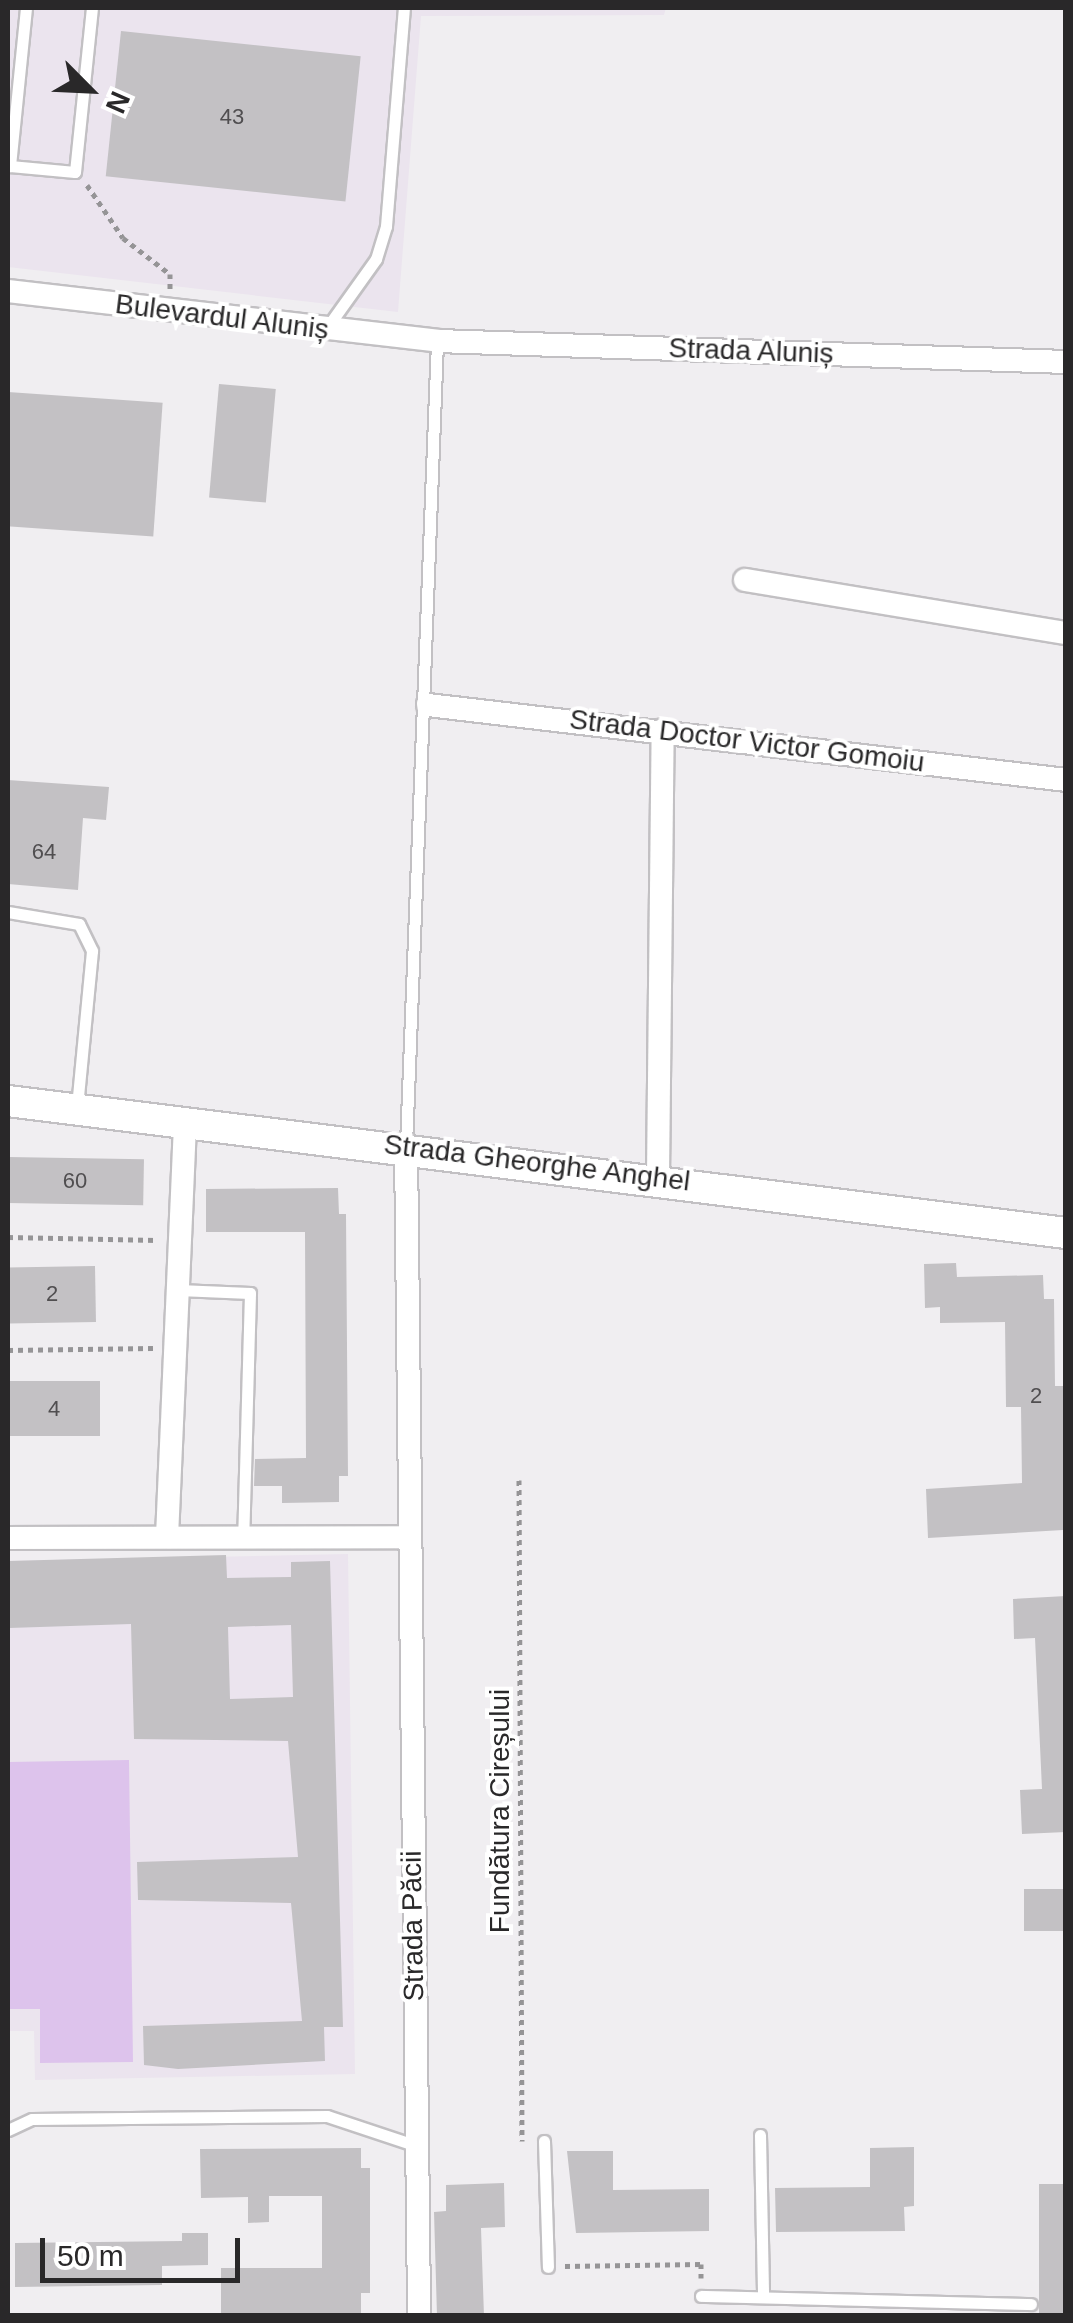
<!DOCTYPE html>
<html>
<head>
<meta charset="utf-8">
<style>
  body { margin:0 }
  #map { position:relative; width:1073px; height:2323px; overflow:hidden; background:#f0eef1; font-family:Helvetica,sans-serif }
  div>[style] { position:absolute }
  .built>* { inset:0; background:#ebe4ee }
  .green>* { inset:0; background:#ddc3ec }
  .building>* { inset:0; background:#c3c1c4; transform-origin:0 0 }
  .path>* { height:5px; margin-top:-2.5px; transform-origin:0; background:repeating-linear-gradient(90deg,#959496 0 5px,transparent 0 10px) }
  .roads { filter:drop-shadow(2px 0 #c2c0c3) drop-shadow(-2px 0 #c2c0c3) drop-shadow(0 2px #c2c0c3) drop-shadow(0 -2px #c2c0c3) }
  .service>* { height:11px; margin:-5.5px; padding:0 5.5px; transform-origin:5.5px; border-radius:5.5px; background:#fff }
  .minor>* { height:22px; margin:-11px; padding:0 11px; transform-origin:11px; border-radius:11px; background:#fff }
  .tertiary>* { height:30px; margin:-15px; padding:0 15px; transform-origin:15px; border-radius:15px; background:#fff }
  span { translate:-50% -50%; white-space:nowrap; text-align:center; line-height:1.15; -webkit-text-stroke:8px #fff; paint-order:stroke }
  .number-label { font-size:22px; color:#504e50 }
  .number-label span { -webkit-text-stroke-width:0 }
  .street-label { font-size:28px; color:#292829 }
  .frame { position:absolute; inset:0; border:10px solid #292829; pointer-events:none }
  .north { position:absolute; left:40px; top:40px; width:100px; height:100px; -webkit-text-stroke:8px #fff; paint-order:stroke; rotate:114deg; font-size:28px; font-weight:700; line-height:40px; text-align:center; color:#292829 }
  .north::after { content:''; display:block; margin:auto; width:35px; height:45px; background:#292829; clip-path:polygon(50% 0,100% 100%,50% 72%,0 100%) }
  .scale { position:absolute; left:40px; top:2238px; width:200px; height:45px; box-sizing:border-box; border:5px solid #292829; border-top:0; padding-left:12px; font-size:30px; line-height:35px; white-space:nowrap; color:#292829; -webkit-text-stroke:8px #fff; paint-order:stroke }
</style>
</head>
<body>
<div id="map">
  <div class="built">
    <div style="clip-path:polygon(8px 8px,666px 8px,664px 15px,421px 16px,398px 312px,8px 267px)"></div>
    <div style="clip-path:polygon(348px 1554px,355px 2074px,35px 2080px,34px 2031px,8px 2031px,8px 1561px)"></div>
  </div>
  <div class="green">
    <div style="clip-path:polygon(129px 1760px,133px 2062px,40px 2063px,40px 2009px,8px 2009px,8px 1762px)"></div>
  </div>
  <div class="building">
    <div style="left:121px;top:31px;width:241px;height:146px;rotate:6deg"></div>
    <div style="left:219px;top:384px;width:57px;height:114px;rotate:5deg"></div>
    <div style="left:8px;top:392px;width:155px;height:134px;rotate:4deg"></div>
    <div style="clip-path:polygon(8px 780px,109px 787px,106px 820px,83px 818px,78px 890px,8px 884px)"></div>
    <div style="left:8px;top:1157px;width:136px;height:46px;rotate:1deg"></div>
    <div style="clip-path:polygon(338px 1188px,339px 1214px,346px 1214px,348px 1476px,339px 1476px,339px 1502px,282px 1503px,282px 1486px,254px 1486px,255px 1459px,306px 1458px,305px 1232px,206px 1232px,206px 1189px)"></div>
    <div style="clip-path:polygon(956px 1263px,957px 1277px,1043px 1275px,1044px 1299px,1054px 1299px,1055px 1386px,1066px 1386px,1063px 1530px,928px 1538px,926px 1489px,1022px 1483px,1021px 1407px,1006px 1407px,1005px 1322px,940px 1323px,940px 1307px,925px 1308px,924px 1264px)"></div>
    <div style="left:95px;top:1266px;width:56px;height:87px;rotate:89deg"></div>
    <div style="left:100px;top:1381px;width:55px;height:92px;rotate:90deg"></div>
    <div style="clip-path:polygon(evenodd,226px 1555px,227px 1578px,291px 1577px,291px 1562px,330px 1561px,343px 2027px,324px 2027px,325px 2061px,178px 2069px,144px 2065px,143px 2026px,302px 2021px,291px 1903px,138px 1900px,137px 1862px,298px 1857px,288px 1741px,134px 1739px,131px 1624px,9px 1628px,8px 1561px,226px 1555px,291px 1625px,293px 1697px,230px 1699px,228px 1627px,291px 1625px)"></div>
    <div style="clip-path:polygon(1066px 1596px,1066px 1832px,1022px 1834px,1020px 1790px,1042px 1789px,1035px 1638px,1014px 1639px,1013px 1599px)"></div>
    <div style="left:1024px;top:1889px;width:42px;height:42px"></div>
    <div style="clip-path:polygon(914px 2147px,914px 2206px,904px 2207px,905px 2231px,776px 2232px,775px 2188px,870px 2187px,870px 2148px)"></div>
    <div style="clip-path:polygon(361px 2148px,361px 2168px,370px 2168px,370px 2293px,361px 2293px,361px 2315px,221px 2315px,221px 2268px,322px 2268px,322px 2196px,269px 2196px,269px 2222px,248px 2223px,248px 2197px,201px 2198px,200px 2149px)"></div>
    <div style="clip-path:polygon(567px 2151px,613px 2151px,613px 2190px,709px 2189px,709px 2231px,576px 2233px)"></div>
    <div style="clip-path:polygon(504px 2183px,505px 2227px,481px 2228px,484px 2316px,437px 2316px,434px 2212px,446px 2211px,446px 2185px)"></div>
    <div style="left:1039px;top:2184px;width:27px;height:132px"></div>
    <div style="clip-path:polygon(182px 2233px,208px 2233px,208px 2265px,162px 2266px,162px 2285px,15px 2287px,15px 2243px,182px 2241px)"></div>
  </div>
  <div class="path">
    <div style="left:87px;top:185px;width:64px;rotate:55.8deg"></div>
    <div style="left:123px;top:238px;width:59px;rotate:37.5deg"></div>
    <div style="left:170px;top:274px;width:15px;rotate:90deg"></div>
    <div style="left:8px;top:1237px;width:149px;rotate:1.2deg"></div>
    <div style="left:8px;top:1350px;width:145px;rotate:-0.8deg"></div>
    <div style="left:519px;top:1480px;width:661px;rotate:89.74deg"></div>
    <div style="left:565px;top:2266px;width:136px;rotate:-0.8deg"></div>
    <div style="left:701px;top:2264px;width:14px;rotate:90deg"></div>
  </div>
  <div class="roads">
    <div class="service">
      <div style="left:26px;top:8px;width:159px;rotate:95.8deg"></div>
      <div style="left:10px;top:166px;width:65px;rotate:5.3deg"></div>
      <div style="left:75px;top:172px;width:165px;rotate:-84.1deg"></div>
      <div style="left:326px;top:329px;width:86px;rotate:-54.5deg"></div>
      <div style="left:376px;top:259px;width:34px;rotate:-73deg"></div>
      <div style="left:386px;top:226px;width:219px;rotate:-85.3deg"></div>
      <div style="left:8px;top:912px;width:72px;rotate:9.6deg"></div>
      <div style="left:79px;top:924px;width:30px;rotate:64deg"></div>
      <div style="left:92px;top:951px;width:156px;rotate:95.5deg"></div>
      <div style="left:406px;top:1145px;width:805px;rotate:-87.79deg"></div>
      <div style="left:178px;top:1290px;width:72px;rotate:2.4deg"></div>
      <div style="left:250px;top:1293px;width:244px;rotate:91.6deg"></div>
      <div style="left:8px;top:2130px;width:26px;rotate:-25deg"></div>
      <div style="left:32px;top:2119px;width:295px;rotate:-0.6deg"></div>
      <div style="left:327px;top:2116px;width:95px;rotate:18.4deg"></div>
      <div style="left:760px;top:2135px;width:162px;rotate:88.9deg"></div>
      <div style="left:544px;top:2141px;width:126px;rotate:88.2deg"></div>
      <div style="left:701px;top:2296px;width:330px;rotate:1.4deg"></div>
    </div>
    <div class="minor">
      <div style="left:8px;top:291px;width:432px;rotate:6.6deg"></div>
      <div style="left:437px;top:341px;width:629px;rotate:1.91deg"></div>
      <div style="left:745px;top:580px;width:325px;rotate:9.4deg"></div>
      <div style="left:428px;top:705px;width:642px;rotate:6.7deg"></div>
      <div style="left:406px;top:1145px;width:1171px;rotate:89.36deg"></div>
      <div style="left:658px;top:1177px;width:447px;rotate:-89.4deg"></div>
      <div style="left:167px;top:1537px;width:414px;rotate:-87.5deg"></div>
      <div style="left:8px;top:1538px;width:400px;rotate:-0.1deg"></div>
    </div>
    <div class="tertiary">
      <div style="left:8px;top:1101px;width:1066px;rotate:7.11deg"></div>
    </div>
  </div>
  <div class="number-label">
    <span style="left:232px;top:117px">43</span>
    <span style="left:44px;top:852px">64</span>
    <span style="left:75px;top:1181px">60</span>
    <span style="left:52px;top:1294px">2</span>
    <span style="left:1036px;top:1396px">2</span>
    <span style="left:54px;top:1409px">4</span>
  </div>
  <div class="street-label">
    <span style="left:222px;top:317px;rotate:7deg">Bulevardul Aluniș</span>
    <span style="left:751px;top:351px;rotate:2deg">Strada Aluniș</span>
    <span style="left:747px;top:741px;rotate:7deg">Strada Doctor Victor Gomoiu</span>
    <span style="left:537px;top:1163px;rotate:7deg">Strada Gheorghe Anghel</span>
    <span style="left:500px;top:1811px;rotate:-90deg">Fundătura Cireșului</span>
    <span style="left:413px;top:1926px;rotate:-91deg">Strada Păcii</span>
  </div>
  <div class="frame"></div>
  <div class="north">N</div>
  <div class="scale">50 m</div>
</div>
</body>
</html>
